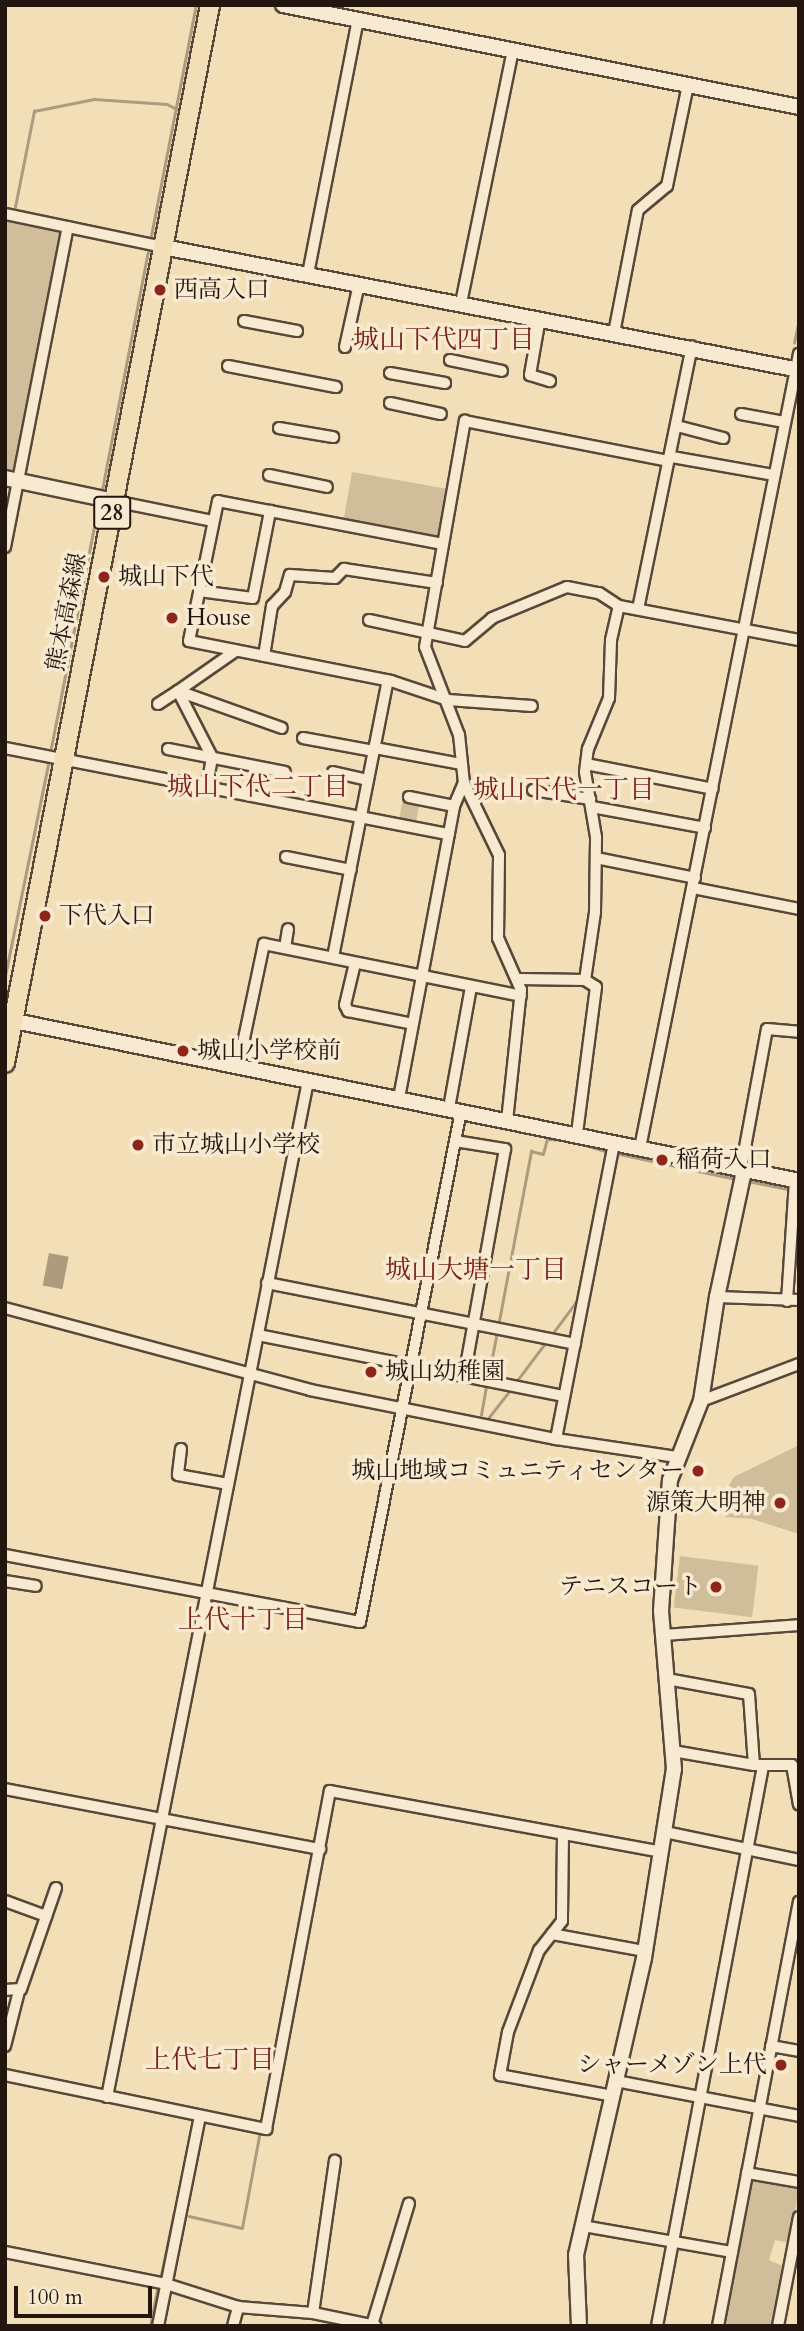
<!DOCTYPE html>
<html>
<head>
<meta charset="utf-8">
<style>
  body { margin:0 }
  #map { position:relative; width:804px; height:2331px; overflow:hidden; background:#f3dfb7; font-family:Cardo,"Noto Serif JP",serif }
  div>[style] { position:absolute }
  .green>* { inset:0; background:#d0bd9a; transform-origin:0 0 }
  .water>* { inset:0; background:#ac9b7e; transform-origin:0 0 }
  .stream>* { height:2.5px; margin:-1.25px; padding:0 1.25px; transform-origin:1.25px; border-radius:1.25px; background:#ac9b7e }
  .roads { filter:drop-shadow(2px 0 #574839) drop-shadow(-2px 0 #574839) drop-shadow(0 2px #574839) drop-shadow(0 -2px #574839) }
  .minor>* { height:10px; margin:-5px; padding:0 5px; transform-origin:5px; border-radius:5px; background:#f7ead0 }
  .tertiary>* { height:14px; margin:-7px; padding:0 7px; transform-origin:7px; border-radius:7px; background:#f7ead0 }
  .primary>* { height:18px; margin:-9px; padding:0 9px; transform-origin:9px; border-radius:9px; background:#f3dfb7 }
  .dots>* { width:19px; height:19px; translate:-50% -50%; box-sizing:border-box; border:4px solid #f7ead0; border-radius:50% }
  span { translate:-50% -50%; white-space:nowrap; text-align:center; line-height:1.15; -webkit-text-stroke:7px #f7ead0; paint-order:stroke }
  .shield-label span { padding:2px 5px; background:#f7ead0; border:2px solid; border-radius:5px; -webkit-text-stroke-width:0 }
  .shield-label { font-size:23px; color:#23160f; font-weight:700 }
  .poi-label { font-size:24px; color:#23160f }
  .left { translate:0 -50%; text-align:left }
  .right { translate:-100% -50%; text-align:right }
  .street-label { font-size:24px; color:#23160f }
  .neighbourhood-label { font-size:26px; color:#7a1f14 }
  .frame { position:absolute; inset:0; border:7px solid #23160f; pointer-events:none }
  .scale { position:absolute; left:14px; top:2286px; width:138px; height:32px; box-sizing:border-box; border:4px solid #23160f; border-top:0; padding-left:9px; font-size:21px; line-height:24px; white-space:nowrap; color:#23160f; -webkit-text-stroke:5px #f7ead0; paint-order:stroke }
</style>
</head>
<body>
<div id="map">
  <div class="green">
    <div style="clip-path:polygon(5px 215px,61px 225px,18px 481px,5px 478px)"></div>
    <div style="left:352px;top:472px;width:96px;height:48px;rotate:10deg"></div>
    <div style="left:403px;top:798px;width:17px;height:23px;rotate:10deg"></div>
    <div style="clip-path:polygon(799px 1445px,799px 1534px,752px 1519px,725px 1517px,722px 1496px,734px 1477px)"></div>
    <div style="left:680px;top:1556px;width:79px;height:52px;rotate:7deg"></div>
    <div style="clip-path:polygon(753px 2178px,799px 2186px,790px 2243px,775px 2240px,769px 2260px,785px 2267px,774px 2326px,723px 2326px)"></div>
  </div>
  <div class="water">
    <div style="left:49px;top:1253px;width:20px;height:33px;rotate:11deg"></div>
  </div>
  <div class="stream">
    <div style="left:15px;top:207px;width:98px;rotate:-78.8deg"></div>
    <div style="left:34px;top:111px;width:61px;rotate:-11.3deg"></div>
    <div style="left:94px;top:99px;width:73px;rotate:3.9deg"></div>
    <div style="left:167px;top:104px;width:11px;rotate:27deg"></div>
    <div style="left:151px;top:236px;width:235px;rotate:-79deg"></div>
    <div style="left:794px;top:343px;width:25px;rotate:-78deg"></div>
    <div style="left:5px;top:471px;width:10px;rotate:6deg"></div>
    <div style="left:102px;top:490px;width:242px;rotate:-79.1deg"></div>
    <div style="left:51px;top:748px;width:247px;rotate:-79deg"></div>
    <div style="left:5px;top:976px;width:215px;rotate:-78.5deg"></div>
    <div style="left:582px;top:1144px;width:24px;rotate:17deg"></div>
    <div style="left:620px;top:1154px;width:66px;rotate:12.2deg"></div>
    <div style="left:694px;top:1170px;width:39px;rotate:12deg"></div>
    <div style="left:748px;top:1181px;width:45px;rotate:11.6deg"></div>
    <div style="left:499px;top:1321px;width:173px;rotate:-79.3deg"></div>
    <div style="left:531px;top:1151px;width:12px;rotate:14deg"></div>
    <div style="left:543px;top:1154px;width:16px;rotate:-75deg"></div>
    <div style="left:547px;top:1139px;width:19px;rotate:3deg"></div>
    <div style="left:550px;top:1337px;width:49px;rotate:-53.4deg"></div>
    <div style="left:489px;top:1373px;width:38px;rotate:-79deg"></div>
    <div style="left:516px;top:1382px;width:50px;rotate:-53.1deg"></div>
    <div style="left:481px;top:1415px;width:27px;rotate:-80deg"></div>
    <div style="left:486px;top:1421px;width:39px;rotate:-52deg"></div>
    <div style="left:661px;top:1692px;width:31px;rotate:86deg"></div>
    <div style="left:455px;top:1809px;width:21px;rotate:11deg"></div>
    <div style="left:490px;top:1815px;width:167px;rotate:10.4deg"></div>
    <div style="left:654px;top:1845px;width:11px;rotate:-75deg"></div>
    <div style="left:262px;top:2120px;width:216px;rotate:-79.1deg"></div>
    <div style="left:189px;top:2216px;width:54px;rotate:12.8deg"></div>
    <div style="left:242px;top:2228px;width:94px;rotate:-79.5deg"></div>
    <div style="left:161px;top:2275px;width:64px;rotate:-78.3deg"></div>
    <div style="left:150px;top:2326px;width:36px;rotate:-79deg"></div>
  </div>
  <div class="roads">
    <div class="minor">
      <div style="left:5px;top:214px;width:161px;rotate:11.8deg"></div>
      <div style="left:308px;top:274px;width:260px;rotate:-78.9deg"></div>
      <div style="left:461px;top:303px;width:259px;rotate:-78.4deg"></div>
      <div style="left:540px;top:318px;width:58px;rotate:100deg"></div>
      <div style="left:530px;top:375px;width:21px;rotate:17deg"></div>
      <div style="left:244px;top:321px;width:54px;rotate:10.7deg"></div>
      <div style="left:614px;top:333px;width:125px;rotate:-79deg"></div>
      <div style="left:638px;top:210px;width:38px;rotate:-40deg"></div>
      <div style="left:667px;top:186px;width:103px;rotate:-78.3deg"></div>
      <div style="left:345px;top:347px;width:65px;rotate:-77.5deg"></div>
      <div style="left:450px;top:360px;width:53px;rotate:11.9deg"></div>
      <div style="left:228px;top:366px;width:110px;rotate:11deg"></div>
      <div style="left:390px;top:373px;width:56px;rotate:10.3deg"></div>
      <div style="left:390px;top:403px;width:52px;rotate:12.2deg"></div>
      <div style="left:741px;top:414px;width:44px;rotate:10.5deg"></div>
      <div style="left:677px;top:426px;width:48px;rotate:14.6deg"></div>
      <div style="left:279px;top:428px;width:55px;rotate:9.5deg"></div>
      <div style="left:672px;top:457px;width:104px;rotate:10deg"></div>
      <div style="left:269px;top:475px;width:59px;rotate:11.7deg"></div>
      <div style="left:114px;top:501px;width:100px;rotate:11.5deg"></div>
      <div style="left:443px;top:544px;width:229px;rotate:-169.2deg"></div>
      <div style="left:218px;top:501px;width:143px;rotate:101.7deg"></div>
      <div style="left:189px;top:641px;width:206px;rotate:11.2deg"></div>
      <div style="left:391px;top:681px;width:60px;rotate:18.4deg"></div>
      <div style="left:448px;top:700px;width:84px;rotate:4.1deg"></div>
      <div style="left:5px;top:547px;width:326px;rotate:-78.9deg"></div>
      <div style="left:199px;top:591px;width:54px;rotate:7.4deg"></div>
      <div style="left:253px;top:598px;width:89px;rotate:-78.9deg"></div>
      <div style="left:638px;top:609px;width:268px;rotate:-78.4deg"></div>
      <div style="left:369px;top:620px;width:98px;rotate:12.3deg"></div>
      <div style="left:465px;top:641px;width:35px;rotate:-40deg"></div>
      <div style="left:492px;top:618px;width:81px;rotate:-22.5deg"></div>
      <div style="left:567px;top:587px;width:33px;rotate:11deg"></div>
      <div style="left:599px;top:593px;width:24px;rotate:33deg"></div>
      <div style="left:619px;top:606px;width:183px;rotate:10.7deg"></div>
      <div style="left:264px;top:656px;width:51px;rotate:-80.9deg"></div>
      <div style="left:272px;top:606px;width:19px;rotate:-47deg"></div>
      <div style="left:285px;top:592px;width:18px;rotate:-74deg"></div>
      <div style="left:290px;top:575px;width:45px;rotate:3.8deg"></div>
      <div style="left:335px;top:578px;width:13px;rotate:-45deg"></div>
      <div style="left:344px;top:569px;width:94px;rotate:8.6deg"></div>
      <div style="left:158px;top:704px;width:24px;rotate:-33deg"></div>
      <div style="left:178px;top:691px;width:110px;rotate:19.6deg"></div>
      <div style="left:303px;top:738px;width:72px;rotate:10.4deg"></div>
      <div style="left:5px;top:748px;width:452px;rotate:11deg"></div>
      <div style="left:375px;top:748px;width:87px;rotate:10.5deg"></div>
      <div style="left:168px;top:749px;width:119px;rotate:11.1deg"></div>
      <div style="left:586px;top:764px;width:129px;rotate:11.1deg"></div>
      <div style="left:333px;top:772px;width:36px;rotate:13deg"></div>
      <div style="left:207px;top:786px;width:29px;rotate:-80deg"></div>
      <div style="left:212px;top:757px;width:74px;rotate:-117.3deg"></div>
      <div style="left:178px;top:691px;width:68px;rotate:-34.9deg"></div>
      <div style="left:533px;top:790px;width:58px;rotate:9deg"></div>
      <div style="left:409px;top:797px;width:46px;rotate:11.3deg"></div>
      <div style="left:592px;top:807px;width:115px;rotate:10.5deg"></div>
      <div style="left:286px;top:857px;width:66px;rotate:11.3deg"></div>
      <div style="left:596px;top:858px;width:101px;rotate:11.4deg"></div>
      <div style="left:693px;top:888px;width:108px;rotate:11.2deg"></div>
      <div style="left:285px;top:948px;width:19px;rotate:-81deg"></div>
      <div style="left:333px;top:957px;width:282px;rotate:-78.8deg"></div>
      <div style="left:355px;top:963px;width:43px;rotate:103.4deg"></div>
      <div style="left:345px;top:1005px;width:7px;rotate:63deg"></div>
      <div style="left:348px;top:1011px;width:66px;rotate:11.3deg"></div>
      <div style="left:520px;top:979px;width:65px;rotate:0.9deg"></div>
      <div style="left:585px;top:980px;width:13px;rotate:32deg"></div>
      <div style="left:596px;top:987px;width:148px;rotate:97.4deg"></div>
      <div style="left:585px;top:980px;width:69px;rotate:-81.6deg"></div>
      <div style="left:595px;top:912px;width:75px;rotate:-89.2deg"></div>
      <div style="left:596px;top:837px;width:66px;rotate:-99.6deg"></div>
      <div style="left:585px;top:772px;width:23px;rotate:-83deg"></div>
      <div style="left:588px;top:749px;width:55px;rotate:-67.6deg"></div>
      <div style="left:609px;top:698px;width:58px;rotate:-88deg"></div>
      <div style="left:611px;top:640px;width:35px;rotate:-77deg"></div>
      <div style="left:238px;top:1067px;width:126px;rotate:-78.1deg"></div>
      <div style="left:264px;top:944px;width:262px;rotate:11.4deg"></div>
      <div style="left:399px;top:1098px;width:297px;rotate:-79.3deg"></div>
      <div style="left:454px;top:806px;width:25px;rotate:-67deg"></div>
      <div style="left:449px;top:1108px;width:123px;rotate:-79.7deg"></div>
      <div style="left:507px;top:1121px;width:132px;rotate:-83.9deg"></div>
      <div style="left:521px;top:990px;width:57px;rotate:-113.9deg"></div>
      <div style="left:498px;top:938px;width:83px;rotate:-89.3deg"></div>
      <div style="left:499px;top:855px;width:80px;rotate:-115.9deg"></div>
      <div style="left:464px;top:783px;width:48px;rotate:-95.9deg"></div>
      <div style="left:459px;top:735px;width:94px;rotate:-111.1deg"></div>
      <div style="left:425px;top:647px;width:230px;rotate:-80deg"></div>
      <div style="left:465px;top:421px;width:207px;rotate:11.1deg"></div>
      <div style="left:455px;top:1141px;width:51px;rotate:9.1deg"></div>
      <div style="left:505px;top:1149px;width:231px;rotate:100.2deg"></div>
      <div style="left:640px;top:1148px;width:810px;rotate:-78.68deg"></div>
      <div style="left:741px;top:1169px;width:142px;rotate:-79.5deg"></div>
      <div style="left:767px;top:1029px;width:32px;rotate:5deg"></div>
      <div style="left:267px;top:1283px;width:314px;rotate:11.2deg"></div>
      <div style="left:717px;top:1297px;width:82px;rotate:2.1deg"></div>
      <div style="left:787px;top:1301px;width:121px;rotate:-86.2deg"></div>
      <div style="left:5px;top:1308px;width:316px;rotate:15deg"></div>
      <div style="left:310px;top:1390px;width:251px;rotate:11.3deg"></div>
      <div style="left:556px;top:1439px;width:122px;rotate:8.5deg"></div>
      <div style="left:258px;top:1335px;width:312px;rotate:11.3deg"></div>
      <div style="left:701px;top:1401px;width:105px;rotate:-20.7deg"></div>
      <div style="left:556px;top:1439px;width:302px;rotate:-78.9deg"></div>
      <div style="left:181px;top:1449px;width:26px;rotate:97deg"></div>
      <div style="left:178px;top:1475px;width:51px;rotate:10.2deg"></div>
      <div style="left:5px;top:1555px;width:361px;rotate:10.7deg"></div>
      <div style="left:360px;top:1622px;width:521px;rotate:-78.82deg"></div>
      <div style="left:5px;top:1581px;width:31px;rotate:9deg"></div>
      <div style="left:664px;top:1635px;width:135px;rotate:-4.2deg"></div>
      <div style="left:667px;top:1679px;width:83px;rotate:10.4deg"></div>
      <div style="left:749px;top:1694px;width:71px;rotate:86deg"></div>
      <div style="left:754px;top:1765px;width:38px"></div>
      <div style="left:792px;top:1765px;width:40px;rotate:80deg"></div>
      <div style="left:673px;top:1751px;width:82px;rotate:9.8deg"></div>
      <div style="left:5px;top:1789px;width:321px;rotate:10.8deg"></div>
      <div style="left:665px;top:1832px;width:137px;rotate:11.8deg"></div>
      <div style="left:563px;top:1834px;width:87px;rotate:90.7deg"></div>
      <div style="left:562px;top:1921px;width:37px;rotate:128deg"></div>
      <div style="left:539px;top:1950px;width:88px;rotate:110.7deg"></div>
      <div style="left:508px;top:2032px;width:44px;rotate:100.5deg"></div>
      <div style="left:500px;top:2075px;width:115px;rotate:10.5deg"></div>
      <div style="left:5px;top:1901px;width:44px;rotate:20.1deg"></div>
      <div style="left:552px;top:1934px;width:95px;rotate:10.4deg"></div>
      <div style="left:5px;top:1990px;width:16px;rotate:-4deg"></div>
      <div style="left:21px;top:1989px;width:107px;rotate:-70.9deg"></div>
      <div style="left:5px;top:2046px;width:57px;rotate:-75.7deg"></div>
      <div style="left:771px;top:2046px;width:28px;rotate:10deg"></div>
      <div style="left:5px;top:2075px;width:267px;rotate:11.7deg"></div>
      <div style="left:266px;top:2129px;width:344px;rotate:-79.3deg"></div>
      <div style="left:330px;top:1791px;width:337px;rotate:10.4deg"></div>
      <div style="left:616px;top:2081px;width:186px;rotate:10.8deg"></div>
      <div style="left:107px;top:2097px;width:1036px;rotate:-78.81deg"></div>
      <div style="left:747px;top:2173px;width:53px;rotate:9.8deg"></div>
      <div style="left:583px;top:2226px;width:151px;rotate:9.9deg"></div>
      <div style="left:5px;top:2252px;width:164px;rotate:11.2deg"></div>
      <div style="left:166px;top:2284px;width:76px;rotate:17.7deg"></div>
      <div style="left:238px;top:2307px;width:75px;rotate:4.6deg"></div>
      <div style="left:313px;top:2313px;width:64px;rotate:11.7deg"></div>
      <div style="left:313px;top:2313px;width:154px;rotate:-81.8deg"></div>
      <div style="left:372px;top:2325px;width:127px;rotate:-73.1deg"></div>
      <div style="left:158px;top:2326px;width:214px;rotate:-78.7deg"></div>
      <div style="left:233px;top:2326px;width:20px;rotate:-75deg"></div>
      <div style="left:657px;top:2326px;width:570px;rotate:-79.28deg"></div>
      <div style="left:718px;top:2326px;width:432px;rotate:-79.2deg"></div>
      <div style="left:778px;top:2326px;width:111px;rotate:-79.1deg"></div>
    </div>
    <div class="tertiary">
      <div style="left:283px;top:5px;width:526px;rotate:11.18deg"></div>
      <div style="left:163px;top:247px;width:643px;rotate:10.94deg"></div>
      <div style="left:5px;top:478px;width:111px;rotate:11.9deg"></div>
      <div style="left:5px;top:1019px;width:810px;rotate:11.53deg"></div>
      <div style="left:579px;top:2326px;width:71px;rotate:-92.4deg"></div>
      <div style="left:576px;top:2255px;width:305px;rotate:-77.1deg"></div>
      <div style="left:644px;top:1958px;width:191px;rotate:-81deg"></div>
      <div style="left:674px;top:1769px;width:159px;rotate:-94.7deg"></div>
      <div style="left:661px;top:1611px;width:131px;rotate:-86.1deg"></div>
      <div style="left:670px;top:1480px;width:85px;rotate:-68.6deg"></div>
      <div style="left:701px;top:1401px;width:105px;rotate:-81.3deg"></div>
      <div style="left:717px;top:1297px;width:124px;rotate:-77.9deg"></div>
      <div style="left:743px;top:1176px;width:7px;rotate:-106deg"></div>
    </div>
    <div class="primary">
      <div style="left:5px;top:1063px;width:1078px;rotate:-79.03deg"></div>
    </div>
  </div>
  <div class="dots">
    <div style="left:160px;top:290px;background:#8f2418"></div>
    <div style="left:104px;top:577px;background:#8f2418"></div>
    <div style="left:172px;top:618px;background:#8f2418"></div>
    <div style="left:45px;top:916px;background:#8f2418"></div>
    <div style="left:183px;top:1051px;background:#8f2418"></div>
    <div style="left:138px;top:1145px;background:#8f2418"></div>
    <div style="left:662px;top:1160px;background:#8f2418"></div>
    <div style="left:371px;top:1372px;background:#8f2418"></div>
    <div style="left:698px;top:1471px;background:#8f2418"></div>
    <div style="left:780px;top:1503px;background:#8f2418"></div>
    <div style="left:716px;top:1587px;background:#8f2418"></div>
    <div style="left:781px;top:2065px;background:#8f2418"></div>
  </div>
  <div class="shield-label">
    <span style="left:112px;top:513px">28</span>
  </div>
  <div class="poi-label">
    <span class="left" style="left:174px;top:290px">西高入口</span>
    <span class="left" style="left:118px;top:577px">城山下代</span>
    <span class="left" style="left:186px;top:618px">House</span>
    <span class="left" style="left:59px;top:916px">下代入口</span>
    <span class="left" style="left:197px;top:1051px">城山小学校前</span>
    <span class="left" style="left:152px;top:1145px">市立城山小学校</span>
    <span class="left" style="left:676px;top:1160px">稲荷入口</span>
    <span class="left" style="left:385px;top:1372px">城山幼稚園</span>
    <span class="right" style="left:684px;top:1471px">城山地域コミュニティセンター</span>
    <span class="right" style="left:766px;top:1503px">源策大明神</span>
    <span class="right" style="left:702px;top:1587px">テニスコート</span>
    <span class="right" style="left:767px;top:2065px">シャーメゾン上代</span>
  </div>
  <div class="street-label">
    <span style="left:67px;top:612px;rotate:-79deg">熊本高森線</span>
  </div>
  <div class="neighbourhood-label">
    <span style="left:444px;top:340px">城山下代四丁目</span>
    <span style="left:258px;top:787px">城山下代二丁目</span>
    <span style="left:564px;top:790px">城山下代一丁目</span>
    <span style="left:476px;top:1270px">城山大塘一丁目</span>
    <span style="left:243px;top:1620px">上代十丁目</span>
    <span style="left:210px;top:2060px">上代七丁目</span>
  </div>
  <div class="frame"></div>
  <div class="scale">100 m</div>
</div>
</body>
</html>
